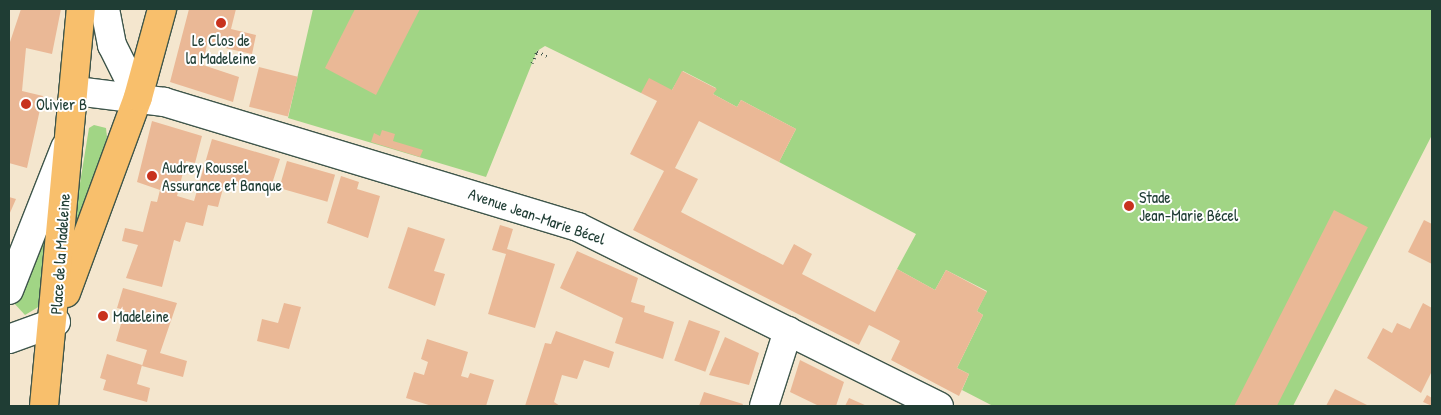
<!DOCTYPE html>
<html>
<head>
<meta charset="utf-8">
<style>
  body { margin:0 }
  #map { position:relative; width:1441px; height:415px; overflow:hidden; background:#f4e6ce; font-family:"Patrick Hand",sans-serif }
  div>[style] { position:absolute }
  .green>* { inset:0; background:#a1d585 }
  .building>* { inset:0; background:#eab896; transform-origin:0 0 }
  .path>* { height:3px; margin-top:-1.5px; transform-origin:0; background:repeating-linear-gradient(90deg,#3f564b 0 1px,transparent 0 5px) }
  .roads { filter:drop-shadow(1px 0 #3f564b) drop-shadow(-1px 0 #3f564b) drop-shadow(0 1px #3f564b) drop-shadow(0 -1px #3f564b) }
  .minor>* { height:28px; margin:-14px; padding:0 14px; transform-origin:14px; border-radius:14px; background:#fff }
  .major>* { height:28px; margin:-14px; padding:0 14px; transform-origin:14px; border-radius:14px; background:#f8bf6c }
  .dots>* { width:14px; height:14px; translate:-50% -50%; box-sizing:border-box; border:2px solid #fff; border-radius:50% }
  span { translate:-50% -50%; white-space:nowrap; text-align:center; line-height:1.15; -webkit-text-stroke:4px #fff; paint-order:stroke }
  .poi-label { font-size:16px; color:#1f3d34 }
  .left { translate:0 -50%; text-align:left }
  .street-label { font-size:16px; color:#1f3d34 }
  .frame { position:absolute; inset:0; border:10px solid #1f3d34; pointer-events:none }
</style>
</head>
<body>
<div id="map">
  <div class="green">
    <div style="clip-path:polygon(313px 9px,1432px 9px,1432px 135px,1293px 406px,993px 406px,962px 390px,969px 374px,957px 368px,983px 315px,977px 311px,987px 291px,946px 270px,935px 290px,897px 269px,916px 234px,779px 162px,796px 129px,741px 100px,737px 107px,713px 94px,716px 88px,683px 71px,672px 90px,641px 93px,545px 46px,537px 51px,486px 177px,288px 118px)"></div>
    <div style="clip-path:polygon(94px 125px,106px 128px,107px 137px,79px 233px,72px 232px,89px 128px)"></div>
    <div style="clip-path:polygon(50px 221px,40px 306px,25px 315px,13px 302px)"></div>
  </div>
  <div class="building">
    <div style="clip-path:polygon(21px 9px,61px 9px,52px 54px,26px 48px,22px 91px,43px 96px,27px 168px,9px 163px,9px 45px)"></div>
    <div style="clip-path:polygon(189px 9px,236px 9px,231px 29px,256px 35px,252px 54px,207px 44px,203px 65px,239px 77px,233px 102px,170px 82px)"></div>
    <div style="clip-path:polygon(355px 9px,420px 9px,376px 95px,325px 68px)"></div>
    <div style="left:259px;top:67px;width:40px;height:41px;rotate:14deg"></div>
    <div style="clip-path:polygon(682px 71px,717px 89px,713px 94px,737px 107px,741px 100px,796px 129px,779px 162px,699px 121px,675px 168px,698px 179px,681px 212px,783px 265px,794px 244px,812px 254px,802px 274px,875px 312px,897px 269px,935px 290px,946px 270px,987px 292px,977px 311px,983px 315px,957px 368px,969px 374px,959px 396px,891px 360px,900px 341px,883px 332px,869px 325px,859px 345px,633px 230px,664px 171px,630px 154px,657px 101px,641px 93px,649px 78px,672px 90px)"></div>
    <div style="clip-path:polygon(152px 121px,202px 136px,195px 163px,186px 161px,177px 196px,194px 201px,212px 139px,280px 159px,269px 193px,225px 181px,218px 207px,208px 205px,203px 226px,186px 222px,180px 242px,174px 240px,162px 287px,126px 278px,138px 245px,122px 241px,125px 228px,143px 232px,151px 201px,157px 202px,160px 190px,137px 182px)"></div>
    <div style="clip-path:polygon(382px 130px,395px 134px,393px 141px,423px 150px,420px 157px,371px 142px,374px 133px,380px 136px)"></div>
    <div style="left:287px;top:161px;width:50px;height:28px;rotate:16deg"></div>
    <div style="clip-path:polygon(341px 176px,359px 182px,357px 189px,380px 196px,368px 238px,327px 223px)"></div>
    <div style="clip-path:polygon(9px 197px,16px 199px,9px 215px)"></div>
    <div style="left:1334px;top:210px;width:38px;height:220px;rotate:27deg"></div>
    <div style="clip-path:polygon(1424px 220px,1432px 224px,1432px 264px,1408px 252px)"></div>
    <div style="clip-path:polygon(500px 225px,513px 229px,507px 249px,555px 264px,535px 328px,488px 314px,506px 254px,492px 250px)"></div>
    <div style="clip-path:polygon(408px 227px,445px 239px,434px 271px,445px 274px,435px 306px,388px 288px)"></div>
    <div style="clip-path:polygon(577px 251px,638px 278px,631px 302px,645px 306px,644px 312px,674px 322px,663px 359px,615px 343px,623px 318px,560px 288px)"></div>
    <div style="clip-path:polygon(123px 288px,177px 303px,160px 353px,187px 361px,183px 377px,142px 366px,147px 350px,116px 341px,125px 310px,117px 308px)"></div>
    <div style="clip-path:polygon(284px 303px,301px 307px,289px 349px,257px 341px,262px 319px,278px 323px)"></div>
    <div style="clip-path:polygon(1423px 303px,1432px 308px,1432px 371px,1421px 393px,1367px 358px,1383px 328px,1392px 333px,1397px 323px,1410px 329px)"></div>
    <div style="left:689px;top:320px;width:33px;height:43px;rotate:20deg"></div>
    <div style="clip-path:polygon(556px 331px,614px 352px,609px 368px,584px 360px,577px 379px,562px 375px,554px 402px,560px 406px,525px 406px,545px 343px,551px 344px)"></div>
    <div style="clip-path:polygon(725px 337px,759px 353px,749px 385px,709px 375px)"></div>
    <div style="clip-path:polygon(427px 339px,468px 352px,461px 376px,468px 378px,470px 373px,494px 380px,486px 406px,432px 406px,406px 398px,414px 372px,424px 375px,428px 362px,421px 359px)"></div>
    <div style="clip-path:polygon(107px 354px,142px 365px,137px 384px,150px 388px,147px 402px,103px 390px,106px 380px,100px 378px)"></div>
    <div style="clip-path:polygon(800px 360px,844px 382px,836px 406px,819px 406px,790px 392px)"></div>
    <div style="clip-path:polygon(1335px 389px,1369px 406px,1326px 406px)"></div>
    <div style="clip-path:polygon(704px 392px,743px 404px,742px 406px,699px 406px)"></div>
    <div style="clip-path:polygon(1427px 395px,1432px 398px,1432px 406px,1423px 402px)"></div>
    <div style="clip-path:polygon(849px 398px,867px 406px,845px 406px)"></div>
  </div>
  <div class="path">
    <div style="left:532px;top:63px;width:13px;rotate:-67deg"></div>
    <div style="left:537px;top:51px;width:11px;rotate:27deg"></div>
  </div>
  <div class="roads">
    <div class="minor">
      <div style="left:105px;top:9px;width:37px;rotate:79deg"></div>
      <div style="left:112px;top:45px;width:58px;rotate:63.4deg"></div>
      <div style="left:76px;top:91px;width:89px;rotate:7.1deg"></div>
      <div style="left:164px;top:102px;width:432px;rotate:16.8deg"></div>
      <div style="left:578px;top:227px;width:403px;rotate:26.4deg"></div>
      <div style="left:9px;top:290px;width:153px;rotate:-68.5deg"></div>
      <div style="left:9px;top:339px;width:50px;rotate:-19.9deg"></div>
      <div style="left:764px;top:406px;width:79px;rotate:-72.3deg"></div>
    </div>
    <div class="major">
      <div style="left:66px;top:293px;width:209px;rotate:-69.8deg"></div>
      <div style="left:138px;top:97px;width:91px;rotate:-74.7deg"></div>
      <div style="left:44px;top:406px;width:399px;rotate:-84.7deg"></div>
    </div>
  </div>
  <div class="dots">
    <div style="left:221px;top:23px;background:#c8321e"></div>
    <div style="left:26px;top:104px;background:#c8321e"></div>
    <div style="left:152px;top:176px;background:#c8321e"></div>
    <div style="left:1129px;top:206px;background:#c8321e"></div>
    <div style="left:103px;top:316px;background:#c8321e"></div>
  </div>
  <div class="poi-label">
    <span style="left:221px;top:49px">Le Clos de<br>la Madeleine</span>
    <span class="left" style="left:36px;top:104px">Olivier B</span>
    <span class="left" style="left:162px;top:176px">Audrey Roussel<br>Assurance et Banque</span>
    <span class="left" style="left:1139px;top:206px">Stade<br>Jean-Marie Bécel</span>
    <span class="left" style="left:113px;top:316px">Madeleine</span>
  </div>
  <div class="street-label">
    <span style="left:537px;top:216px;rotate:19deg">Avenue Jean-Marie Bécel</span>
    <span style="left:60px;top:254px;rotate:-86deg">Place de la Madeleine</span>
  </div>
  <div class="frame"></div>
</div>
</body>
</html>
